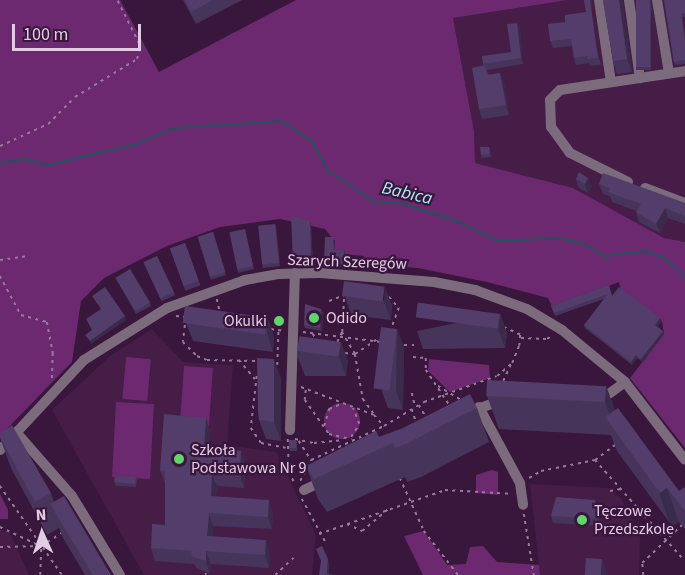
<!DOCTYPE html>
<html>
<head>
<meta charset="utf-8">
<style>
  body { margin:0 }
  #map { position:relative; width:685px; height:575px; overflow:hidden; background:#39163b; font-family:"Source Sans 3",sans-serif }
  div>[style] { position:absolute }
  .built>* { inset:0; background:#451d47 }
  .green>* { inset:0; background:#6c2970; transform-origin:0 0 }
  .round { border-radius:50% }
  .stream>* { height:2px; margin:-1px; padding:0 1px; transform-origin:1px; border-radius:1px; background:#1e545a }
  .path>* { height:1.5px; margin-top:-0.75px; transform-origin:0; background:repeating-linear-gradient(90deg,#967a97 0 3px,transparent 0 7.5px) }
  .minor>* { height:10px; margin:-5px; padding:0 5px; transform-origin:5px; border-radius:5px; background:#7c6b7d }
  .wall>* { inset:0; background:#47345b; transform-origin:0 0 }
  .shaded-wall>* { inset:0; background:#3a2b4a; transform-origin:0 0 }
  .building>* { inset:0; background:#533d6a; transform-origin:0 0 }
  .dots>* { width:16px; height:16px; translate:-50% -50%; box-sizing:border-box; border:3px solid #39163b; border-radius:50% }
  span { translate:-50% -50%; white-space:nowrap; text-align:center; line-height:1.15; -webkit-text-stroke:4.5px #39163b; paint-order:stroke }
  .street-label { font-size:16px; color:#e2cce3 }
  .poi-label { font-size:16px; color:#e2cce3 }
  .left { translate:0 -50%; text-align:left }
  .right { translate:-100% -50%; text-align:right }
  .water-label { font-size:18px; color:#a9edf5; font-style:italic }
  .north { position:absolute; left:12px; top:503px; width:60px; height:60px; -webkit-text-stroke:4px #39163b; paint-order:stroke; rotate:357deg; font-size:16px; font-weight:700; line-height:24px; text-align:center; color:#e2cce3 }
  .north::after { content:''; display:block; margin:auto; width:21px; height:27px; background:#e2cce3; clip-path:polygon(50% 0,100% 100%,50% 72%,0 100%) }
  .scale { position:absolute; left:12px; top:24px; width:129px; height:27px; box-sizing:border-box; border:3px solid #e2cce3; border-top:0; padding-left:8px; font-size:18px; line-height:21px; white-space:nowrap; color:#e2cce3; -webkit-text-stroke:4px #39163b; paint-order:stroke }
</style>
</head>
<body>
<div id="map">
  <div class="built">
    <div style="clip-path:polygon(568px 0,685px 0,685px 242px,664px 238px,573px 188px,475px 163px,474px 131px,453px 18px)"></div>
    <div style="clip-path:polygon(152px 329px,183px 362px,233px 365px,227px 445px,276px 452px,316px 535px,312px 575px,144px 575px,52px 410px,110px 356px)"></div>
    <div style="clip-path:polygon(530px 484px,609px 488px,621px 499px,640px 534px,639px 575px,540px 575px)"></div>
    <div style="clip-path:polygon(0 530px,9px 531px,29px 575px,0 575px)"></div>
  </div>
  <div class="green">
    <div style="clip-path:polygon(0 0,120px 0,159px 72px,296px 0,568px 0,453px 18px,474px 131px,475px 163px,573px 188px,664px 238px,685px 242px,685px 448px,630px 378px,664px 334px,662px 321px,621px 290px,619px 282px,552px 307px,548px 298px,487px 282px,418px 268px,364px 264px,364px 256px,334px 253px,335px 241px,325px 229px,280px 219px,220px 227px,167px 246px,104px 278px,81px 301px,72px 362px,0 436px)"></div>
    <div style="left:126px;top:357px;width:25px;height:42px;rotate:5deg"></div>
    <div style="clip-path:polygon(429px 359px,489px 365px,490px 378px,450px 392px,428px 371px)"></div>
    <div style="left:184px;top:366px;width:29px;height:57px;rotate:4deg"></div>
    <div style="left:116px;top:402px;width:38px;height:75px;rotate:3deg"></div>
    <div class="round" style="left:324px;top:403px;width:36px;height:36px"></div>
    <div style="clip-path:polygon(492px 470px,498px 472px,498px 495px,476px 493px,476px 475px)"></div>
    <div style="clip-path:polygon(0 494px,8px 510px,8px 519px,0 519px)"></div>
    <div style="clip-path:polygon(424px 531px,447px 565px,466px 564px,470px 547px,483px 546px,497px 562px,539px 565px,540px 575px,423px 575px,404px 536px)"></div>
  </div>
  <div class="stream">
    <div style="left:0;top:163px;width:25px;rotate:-9deg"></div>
    <div style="left:25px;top:159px;width:24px;rotate:15deg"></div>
    <div style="left:48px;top:165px;width:91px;rotate:-13.3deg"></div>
    <div style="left:137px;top:144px;width:40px;rotate:-23.4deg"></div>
    <div style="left:174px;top:128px;width:107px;rotate:-3.7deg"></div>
    <div style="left:281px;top:121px;width:37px;rotate:33deg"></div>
    <div style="left:312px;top:141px;width:33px;rotate:63deg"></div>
    <div style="left:327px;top:170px;width:60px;rotate:33.4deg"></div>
    <div style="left:377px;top:203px;width:20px;rotate:-3deg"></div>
    <div style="left:397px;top:202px;width:63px;rotate:17.6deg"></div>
    <div style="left:457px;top:221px;width:46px;rotate:26deg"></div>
    <div style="left:498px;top:241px;width:61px;rotate:-2.8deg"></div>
    <div style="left:559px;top:238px;width:27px;rotate:13deg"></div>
    <div style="left:585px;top:244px;width:22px;rotate:32deg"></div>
    <div style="left:604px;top:256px;width:43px;rotate:-6.6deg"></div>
    <div style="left:647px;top:251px;width:22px;rotate:24deg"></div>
    <div style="left:667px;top:260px;width:25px;rotate:43deg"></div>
  </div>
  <div class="path">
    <div style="left:0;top:146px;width:53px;rotate:-24.6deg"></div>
    <div style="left:48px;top:124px;width:38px;rotate:-45deg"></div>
    <div style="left:75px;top:97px;width:73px;rotate:-31.5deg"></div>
    <div style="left:137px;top:59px;width:15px;rotate:-82deg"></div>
    <div style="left:139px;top:44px;width:49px;rotate:-116.6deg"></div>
    <div style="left:0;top:260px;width:30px;rotate:-8deg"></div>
    <div style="left:0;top:276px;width:44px;rotate:61.7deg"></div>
    <div style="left:21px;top:315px;width:27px;rotate:15deg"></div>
    <div style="left:47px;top:322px;width:32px;rotate:79deg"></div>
    <div style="left:53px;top:353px;width:26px;rotate:92deg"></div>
    <div style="left:389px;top:297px;width:15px;rotate:48deg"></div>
    <div style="left:399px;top:308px;width:23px;rotate:110deg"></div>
    <div style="left:217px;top:299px;width:13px;rotate:77deg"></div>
    <div style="left:329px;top:301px;width:17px;rotate:-21deg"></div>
    <div style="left:176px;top:316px;width:11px;rotate:5deg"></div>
    <div style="left:186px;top:318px;width:24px;rotate:97deg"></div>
    <div style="left:183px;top:342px;width:20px;rotate:45deg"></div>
    <div style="left:197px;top:356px;width:11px;rotate:22deg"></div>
    <div style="left:207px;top:360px;width:51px;rotate:1.1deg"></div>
    <div style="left:271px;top:329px;width:13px;rotate:9deg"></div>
    <div style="left:303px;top:332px;width:79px;rotate:7.3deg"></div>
    <div style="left:342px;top:332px;width:26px;rotate:59deg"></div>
    <div style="left:355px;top:354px;width:46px;rotate:79.9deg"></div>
    <div style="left:363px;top:399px;width:19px;rotate:54deg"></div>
    <div style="left:313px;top:334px;width:9px;rotate:58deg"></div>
    <div style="left:521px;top:338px;width:26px;rotate:2deg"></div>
    <div style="left:547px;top:339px;width:5px;rotate:-37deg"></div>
    <div style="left:337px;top:342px;width:11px;rotate:-63deg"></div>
    <div style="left:342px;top:332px;width:35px;rotate:-87deg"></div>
    <div style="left:404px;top:345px;width:10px"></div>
    <div style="left:345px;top:353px;width:10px;rotate:6deg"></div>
    <div style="left:355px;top:354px;width:32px;rotate:-34deg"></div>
    <div style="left:413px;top:357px;width:13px;rotate:4deg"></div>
    <div style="left:426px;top:358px;width:12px;rotate:90deg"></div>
    <div style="left:426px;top:370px;width:43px;rotate:56.3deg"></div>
    <div style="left:239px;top:360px;width:25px;rotate:50deg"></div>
    <div style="left:277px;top:365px;width:34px;rotate:-88deg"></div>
    <div style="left:257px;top:376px;width:52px;rotate:96.6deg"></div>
    <div style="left:251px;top:428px;width:18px;rotate:56deg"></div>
    <div style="left:261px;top:443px;width:25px;rotate:11deg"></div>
    <div style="left:503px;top:381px;width:19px;rotate:-65deg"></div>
    <div style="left:438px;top:386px;width:26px;rotate:31deg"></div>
    <div style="left:301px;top:387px;width:78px;rotate:21deg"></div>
    <div style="left:374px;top:415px;width:15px;rotate:48deg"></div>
    <div style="left:306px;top:390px;width:10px;rotate:96deg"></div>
    <div style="left:305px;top:400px;width:42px;rotate:54.8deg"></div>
    <div style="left:329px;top:434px;width:23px;rotate:13deg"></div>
    <div style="left:412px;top:393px;width:13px;rotate:77deg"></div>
    <div style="left:419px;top:405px;width:14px;rotate:60deg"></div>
    <div style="left:412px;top:409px;width:14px;rotate:73deg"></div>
    <div style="left:324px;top:426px;width:18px;rotate:-74deg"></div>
    <div style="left:329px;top:409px;width:15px;rotate:-23deg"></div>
    <div style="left:351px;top:437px;width:15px;rotate:-58deg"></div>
    <div style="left:359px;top:424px;width:17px;rotate:-111deg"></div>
    <div style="left:288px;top:439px;width:33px;rotate:88deg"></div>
    <div style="left:289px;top:472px;width:13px;rotate:63deg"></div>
    <div style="left:295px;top:439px;width:19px;rotate:12deg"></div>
    <div style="left:314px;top:443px;width:27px;rotate:-6deg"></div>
    <div style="left:299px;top:441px;width:22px;rotate:58deg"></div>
    <div style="left:595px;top:460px;width:25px;rotate:-37deg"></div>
    <div style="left:400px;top:478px;width:58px;rotate:65.6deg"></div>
    <div style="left:424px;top:531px;width:56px;rotate:52.3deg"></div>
    <div style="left:529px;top:478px;width:14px;rotate:-30deg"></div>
    <div style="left:541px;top:471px;width:55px;rotate:-11.5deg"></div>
    <div style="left:595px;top:460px;width:135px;rotate:48.3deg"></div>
    <div style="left:300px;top:481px;width:24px;rotate:-62deg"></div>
    <div style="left:311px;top:460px;width:81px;rotate:-25deg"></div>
    <div style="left:384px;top:426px;width:47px;rotate:-31deg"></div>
    <div style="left:424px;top:402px;width:77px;rotate:-19.6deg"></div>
    <div style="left:497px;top:376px;width:20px;rotate:-41deg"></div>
    <div style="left:512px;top:363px;width:18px;rotate:-68deg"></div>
    <div style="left:519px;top:346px;width:11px;rotate:-85deg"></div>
    <div style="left:520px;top:335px;width:17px;rotate:-155deg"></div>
    <div style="left:0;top:486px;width:108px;rotate:55.1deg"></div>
    <div style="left:610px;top:491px;width:11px;rotate:-10deg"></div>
    <div style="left:302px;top:499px;width:48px;rotate:61.3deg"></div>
    <div style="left:524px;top:514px;width:62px;rotate:80.7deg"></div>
    <div style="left:347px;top:524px;width:17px;rotate:25deg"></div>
    <div style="left:362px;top:531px;width:35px;rotate:-40deg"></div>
    <div style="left:0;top:527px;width:42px;rotate:25.3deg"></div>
    <div style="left:319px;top:534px;width:133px;rotate:-19.2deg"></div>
    <div style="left:445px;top:490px;width:67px;rotate:3.4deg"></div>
    <div style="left:0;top:547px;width:41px;rotate:-1.4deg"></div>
    <div style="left:41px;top:546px;width:25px;rotate:-32deg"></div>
    <div style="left:40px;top:575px;width:28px;rotate:-88deg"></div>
    <div style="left:205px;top:575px;width:2px;rotate:-63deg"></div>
    <div style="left:275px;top:575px;width:25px;rotate:-43deg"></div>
    <div style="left:643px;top:575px;width:12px;rotate:-95deg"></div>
    <div style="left:642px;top:563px;width:59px;rotate:-43.6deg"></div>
  </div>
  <div class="minor">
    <div style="left:599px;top:0;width:83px;rotate:81.7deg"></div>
    <div style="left:629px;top:0;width:79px;rotate:82deg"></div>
    <div style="left:657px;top:0;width:74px;rotate:80.7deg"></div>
    <div style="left:628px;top:182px;width:65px;rotate:-153.4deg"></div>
    <div style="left:570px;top:153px;width:32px;rotate:-126deg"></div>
    <div style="left:551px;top:127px;width:27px;rotate:-92deg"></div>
    <div style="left:550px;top:100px;width:14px;rotate:-45deg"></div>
    <div style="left:560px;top:90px;width:126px;rotate:-8.6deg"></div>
    <div style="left:645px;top:188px;width:43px;rotate:20.6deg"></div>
    <div style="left:599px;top:401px;width:32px;rotate:-36deg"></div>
    <div style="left:479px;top:407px;width:86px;rotate:61.7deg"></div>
    <div style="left:520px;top:483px;width:22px;rotate:82deg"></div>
    <div style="left:464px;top:414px;width:40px;rotate:-20.2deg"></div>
    <div style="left:290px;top:430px;width:157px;rotate:-88.2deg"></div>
    <div style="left:16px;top:432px;width:85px;rotate:48.8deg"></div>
    <div style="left:72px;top:496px;width:92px;rotate:58.7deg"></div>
    <div style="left:0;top:450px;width:123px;rotate:-47deg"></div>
    <div style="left:84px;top:360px;width:98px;rotate:-32.1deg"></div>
    <div style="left:167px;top:308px;width:83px;rotate:-19.7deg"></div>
    <div style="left:245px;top:280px;width:35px;rotate:-10deg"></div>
    <div style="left:279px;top:274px;width:41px;rotate:-1.4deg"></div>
    <div style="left:320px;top:273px;width:114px;rotate:4.5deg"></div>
    <div style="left:434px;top:282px;width:42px;rotate:11deg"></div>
    <div style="left:475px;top:290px;width:55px;rotate:20.1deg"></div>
    <div style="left:527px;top:309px;width:41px;rotate:31deg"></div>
    <div style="left:562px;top:330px;width:82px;rotate:39.5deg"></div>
    <div style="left:625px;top:382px;width:98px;rotate:52.4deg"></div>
    <div style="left:304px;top:490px;width:23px;rotate:-25deg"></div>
  </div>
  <div class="wall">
    <div style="clip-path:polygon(183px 0,242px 0,196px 24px)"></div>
    <div style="clip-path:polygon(603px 0,622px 0,632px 72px,617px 74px,613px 61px)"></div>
    <div style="left:636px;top:0;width:15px;height:70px"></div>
    <div style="clip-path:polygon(664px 0,685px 0,685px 17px,682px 17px,685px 37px,685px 64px,675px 65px,674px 62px)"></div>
    <div style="clip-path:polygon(586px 12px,601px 65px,590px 66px,589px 63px,576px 65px,574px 58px,572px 46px,553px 48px,550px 41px,565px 22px)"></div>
    <div style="clip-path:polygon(517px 23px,520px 29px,523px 64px,487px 70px,489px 75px,504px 83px,509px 115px,482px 119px,479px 109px,484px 66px,483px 64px,511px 52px)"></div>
    <div style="clip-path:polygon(489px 147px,491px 157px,482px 158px,481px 155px)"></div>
    <div style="clip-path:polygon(588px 178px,592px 187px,588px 193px,579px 188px,576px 179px)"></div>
    <div style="clip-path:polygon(599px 184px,685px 203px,685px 224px,668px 218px,660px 233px,639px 222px,636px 212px,637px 211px,612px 202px,610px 196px,603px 194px)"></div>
    <div style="clip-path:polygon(310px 221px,311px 224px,313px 264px,294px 264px,293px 261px)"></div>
    <div style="clip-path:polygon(275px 224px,276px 227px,280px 266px,263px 268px,262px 265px)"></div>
    <div style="clip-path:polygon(245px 229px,254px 269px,238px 273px,237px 269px)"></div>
    <div style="left:213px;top:232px;width:45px;height:16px;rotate:73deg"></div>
    <div style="clip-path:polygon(335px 241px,334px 250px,345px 254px,345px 267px,326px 266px,324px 263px)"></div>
    <div style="left:185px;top:243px;width:45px;height:16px;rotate:70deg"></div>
    <div style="left:157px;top:256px;width:43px;height:15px;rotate:65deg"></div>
    <div style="clip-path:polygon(115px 277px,150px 302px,151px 306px,136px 314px)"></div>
    <div style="clip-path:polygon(344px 281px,392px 305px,391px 320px,351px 315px,345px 296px)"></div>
    <div style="clip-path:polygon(609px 285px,612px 296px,662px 321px,657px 327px,663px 331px,664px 334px,643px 362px,637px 358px,632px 365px,585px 328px,584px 325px,604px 299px,555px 316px,551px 306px)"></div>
    <div style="clip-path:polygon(321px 309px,323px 312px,322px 331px,305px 328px,304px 325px)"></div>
    <div style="clip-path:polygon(500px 314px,507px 333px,505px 348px,423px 349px,417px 331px)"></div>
    <div style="clip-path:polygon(281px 315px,283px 318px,282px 324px,275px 323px,274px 320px)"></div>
    <div style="clip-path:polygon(267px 317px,274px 336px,273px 352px,193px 341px,186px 323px)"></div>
    <div style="clip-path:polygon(397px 329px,404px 347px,403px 410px,388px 408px,381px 389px)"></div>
    <div style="clip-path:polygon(299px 343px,348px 360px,346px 376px,305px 376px,298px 358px)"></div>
    <div style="clip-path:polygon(281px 378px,281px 441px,266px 439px,259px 420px)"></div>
    <div style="clip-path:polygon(606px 386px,615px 410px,679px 491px,685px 487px,685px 529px,679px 522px,672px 526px,617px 451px,611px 435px,499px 429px,487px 396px)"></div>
    <div style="clip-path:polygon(477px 408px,489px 442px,421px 477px,407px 482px,405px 477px,327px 512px,318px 499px,306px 466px,379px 437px)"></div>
    <div style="clip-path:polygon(206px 418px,210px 431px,209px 449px,241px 451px,246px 464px,244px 488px,217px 486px,216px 496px,273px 513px,272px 529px,213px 526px,213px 536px,270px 552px,269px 568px,211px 564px,210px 574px,196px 568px,194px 564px,155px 561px,151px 548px,165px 525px,165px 483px,160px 470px)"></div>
    <div style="clip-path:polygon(0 434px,51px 493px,54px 502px,111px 575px,85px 575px,63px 538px,59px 528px,47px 535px,11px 468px,0 438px)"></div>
    <div style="clip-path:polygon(296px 440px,297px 443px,297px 451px,290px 451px,289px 448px)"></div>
    <div style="clip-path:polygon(136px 477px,137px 480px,136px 487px,116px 486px,114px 482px)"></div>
    <div style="clip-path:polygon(598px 506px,600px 526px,553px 523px,551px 516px)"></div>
  </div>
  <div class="shaded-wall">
    <div style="left:590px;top:0;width:2px;height:59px"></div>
    <div style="clip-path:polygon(619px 0,622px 0,632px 72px,627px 59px)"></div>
    <div style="clip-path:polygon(650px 0,651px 0,660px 65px,659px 62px)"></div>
    <div style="clip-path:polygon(517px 23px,520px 29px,523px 64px,521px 58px)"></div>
    <div style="clip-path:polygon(500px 73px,504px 83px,509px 115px,506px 105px)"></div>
    <div style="clip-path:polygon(588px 178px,592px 187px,588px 193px,585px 184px)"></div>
    <div style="clip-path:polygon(665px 208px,668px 218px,660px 233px,656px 224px)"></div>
    <div style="clip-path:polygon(310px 221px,311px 224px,313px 264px,311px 260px)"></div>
    <div style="clip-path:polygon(275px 224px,276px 227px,280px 266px,279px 263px)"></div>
    <div style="clip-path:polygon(344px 250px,345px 254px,345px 267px,343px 264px)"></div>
    <div style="clip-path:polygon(385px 287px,392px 305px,391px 320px,384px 302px)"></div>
    <div style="clip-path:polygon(321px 309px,323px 312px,322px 331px,320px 328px)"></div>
    <div style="clip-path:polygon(500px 314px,507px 333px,505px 348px,498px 329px)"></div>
    <div style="clip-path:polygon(125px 316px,126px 320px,91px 344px,90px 341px)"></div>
    <div style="clip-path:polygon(267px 317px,274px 336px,273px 352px,267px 333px)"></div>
    <div style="clip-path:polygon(660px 318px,662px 321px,656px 328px,655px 325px)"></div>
    <div style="clip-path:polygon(397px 329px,404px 347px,403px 410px,396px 391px)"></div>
    <div style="clip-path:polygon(663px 331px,664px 334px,643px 362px,641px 359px)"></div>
    <div style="clip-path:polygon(341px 342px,348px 360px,346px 376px,339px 357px)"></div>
    <div style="clip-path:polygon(636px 355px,637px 358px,632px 365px,631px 362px)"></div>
    <div style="clip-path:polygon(274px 359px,281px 378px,281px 441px,274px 422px)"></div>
    <div style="clip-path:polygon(606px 386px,618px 419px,617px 435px,605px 402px)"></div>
    <div style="clip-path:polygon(206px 418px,210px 431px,208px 461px,204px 448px)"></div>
    <div style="clip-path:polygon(241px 451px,246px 464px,244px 488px,240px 475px)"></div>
    <div style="clip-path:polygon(212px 474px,217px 486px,215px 509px,211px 496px)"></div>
    <div style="left:667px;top:488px;width:36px;height:9px;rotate:71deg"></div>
    <div style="clip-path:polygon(269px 500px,273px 513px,272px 529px,268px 517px)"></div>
    <div style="clip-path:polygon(595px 500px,598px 506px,600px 526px,598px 519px)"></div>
    <div style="clip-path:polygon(209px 513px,213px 526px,212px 548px,207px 536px)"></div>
    <div style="clip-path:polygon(266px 540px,270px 552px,269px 568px,265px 555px)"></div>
    <div style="clip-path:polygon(206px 551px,211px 564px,210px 574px,206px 561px)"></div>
    <div style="clip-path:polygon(328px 559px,329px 563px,329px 575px,327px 575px)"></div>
    <div style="clip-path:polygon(602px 559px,608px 575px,602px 575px)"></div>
  </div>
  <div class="building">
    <div style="clip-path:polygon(185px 0,213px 0,191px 12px)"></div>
    <div style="clip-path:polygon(584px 0,590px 0,598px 58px,588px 59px,587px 56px,574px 58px,571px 39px,550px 41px,548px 24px,565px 22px,565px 15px,586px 12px)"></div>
    <div style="clip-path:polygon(603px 0,619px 0,627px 59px,613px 61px)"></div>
    <div style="left:636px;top:0;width:14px;height:67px"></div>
    <div style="clip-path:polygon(664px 0,685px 0,685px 13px,681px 14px,685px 41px,685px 60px,674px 62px)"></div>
    <div style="clip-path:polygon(517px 23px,521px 58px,483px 64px,482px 56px,511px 52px,507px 24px)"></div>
    <div style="clip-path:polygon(485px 65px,487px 75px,500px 73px,506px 105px,479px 109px,472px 68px)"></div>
    <div style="clip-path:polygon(480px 147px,489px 147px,490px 154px,481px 155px)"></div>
    <div style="clip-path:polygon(579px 172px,588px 178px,585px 184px,576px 179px)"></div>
    <div style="clip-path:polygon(603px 173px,685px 203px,685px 216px,665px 208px,656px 224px,636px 212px,641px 204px,608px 192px,610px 188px,599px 184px)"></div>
    <div style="clip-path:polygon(291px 216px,310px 221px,311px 260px,293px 261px)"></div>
    <div style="left:275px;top:224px;width:39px;height:17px;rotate:84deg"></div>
    <div style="left:245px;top:229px;width:38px;height:16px;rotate:78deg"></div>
    <div style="left:213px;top:232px;width:42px;height:16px;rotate:73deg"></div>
    <div style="clip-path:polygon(325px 237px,334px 237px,333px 250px,344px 250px,343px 264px,324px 263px)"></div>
    <div style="left:185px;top:243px;width:40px;height:16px;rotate:70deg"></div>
    <div style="left:157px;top:256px;width:40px;height:15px;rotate:65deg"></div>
    <div style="left:130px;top:269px;width:39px;height:17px;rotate:59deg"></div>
    <div style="left:344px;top:281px;width:41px;height:15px;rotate:8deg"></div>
    <div style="clip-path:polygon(609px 285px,612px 296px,619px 287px,660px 318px,655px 325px,663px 331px,641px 359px,636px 355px,631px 362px,584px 325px,608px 294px,554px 313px,551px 306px)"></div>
    <div style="clip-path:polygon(105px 287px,125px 316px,90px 341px,85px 335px,92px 330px,86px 319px,101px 309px,92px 296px)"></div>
    <div style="clip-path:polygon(305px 304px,321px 309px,320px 328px,304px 325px)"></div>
    <div style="left:185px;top:306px;width:83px;height:17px;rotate:8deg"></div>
    <div style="left:275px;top:314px;width:6px;height:6px;rotate:9deg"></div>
    <div style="left:500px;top:314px;width:15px;height:83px;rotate:98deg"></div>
    <div style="left:381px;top:327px;width:16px;height:62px;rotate:7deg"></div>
    <div style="left:341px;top:342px;width:15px;height:42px;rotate:98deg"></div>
    <div style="clip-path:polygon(257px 358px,274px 359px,274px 422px,259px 420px,258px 411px)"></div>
    <div style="left:487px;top:380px;width:119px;height:16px;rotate:3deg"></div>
    <div style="clip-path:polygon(470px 394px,477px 408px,408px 443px,395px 448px,393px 443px,314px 479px,306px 466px,376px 431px,379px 437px,403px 428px)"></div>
    <div style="clip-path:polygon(618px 408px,679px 491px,685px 487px,685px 511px,667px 488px,660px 493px,605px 417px)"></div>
    <div style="clip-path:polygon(164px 414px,206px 418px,204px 448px,241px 451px,240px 475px,212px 474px,211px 496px,269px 500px,268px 517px,209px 513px,207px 536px,266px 540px,265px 555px,206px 551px,206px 561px,191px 556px,192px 551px,151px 548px,152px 524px,165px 525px,165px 471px,160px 470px)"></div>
    <div style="clip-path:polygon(12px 425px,51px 493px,35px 502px,0 437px,0 434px)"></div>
    <div style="left:289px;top:440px;width:7px;height:8px"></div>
    <div style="clip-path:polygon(115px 476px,136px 477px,135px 484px,114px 482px)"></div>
    <div style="clip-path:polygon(64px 496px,111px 575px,93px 575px,50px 504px)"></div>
    <div style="clip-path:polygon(556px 497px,595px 500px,598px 519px,551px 516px)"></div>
    <div style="clip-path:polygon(322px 546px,328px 559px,327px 574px,334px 575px,319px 575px,321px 561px,316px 549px)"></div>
    <div style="left:586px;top:558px;width:16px;height:17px;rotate:4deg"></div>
  </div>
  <div class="dots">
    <div style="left:314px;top:318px;background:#60d56b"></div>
    <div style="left:279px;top:321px;background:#60d56b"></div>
    <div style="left:179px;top:459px;background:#60d56b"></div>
    <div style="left:582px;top:520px;background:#60d56b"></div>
  </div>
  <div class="street-label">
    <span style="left:347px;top:262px;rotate:2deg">Szarych Szeregów</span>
  </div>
  <div class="poi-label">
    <span class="left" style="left:326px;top:318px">Odido</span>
    <span class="right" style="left:267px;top:321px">Okulki</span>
    <span class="left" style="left:191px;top:459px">Szkoła<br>Podstawowa Nr 9</span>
    <span class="left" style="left:594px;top:520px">Tęczowe<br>Przedszkole</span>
  </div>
  <div class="water-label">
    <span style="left:407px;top:194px;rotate:13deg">Babica</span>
  </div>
  <div class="north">N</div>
  <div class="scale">100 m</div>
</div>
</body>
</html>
